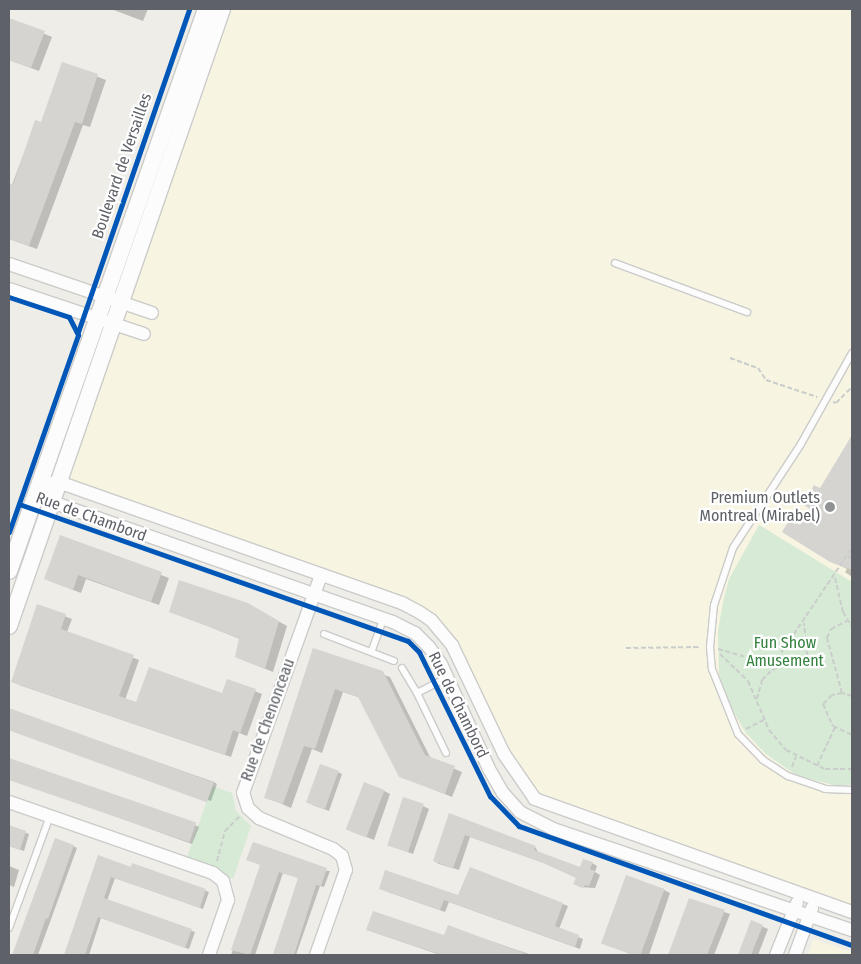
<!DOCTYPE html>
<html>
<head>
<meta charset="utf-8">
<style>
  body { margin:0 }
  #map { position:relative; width:861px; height:964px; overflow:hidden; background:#eeede8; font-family:"Fira Sans Condensed",sans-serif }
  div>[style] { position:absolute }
  .commercial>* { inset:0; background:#f7f4e2 }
  .green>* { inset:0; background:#d6ead5 }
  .shadow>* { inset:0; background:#0003 }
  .building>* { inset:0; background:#d5d4d1; transform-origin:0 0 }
  .path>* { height:2px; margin-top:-1px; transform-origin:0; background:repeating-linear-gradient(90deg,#cacecb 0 5px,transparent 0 7.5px) }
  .roads { filter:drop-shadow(1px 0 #cbcbca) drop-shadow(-1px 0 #cbcbca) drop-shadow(0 1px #cbcbca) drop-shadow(0 -1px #cbcbca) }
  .service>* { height:6px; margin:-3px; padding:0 3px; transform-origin:3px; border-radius:3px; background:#fcfcfc }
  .minor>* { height:12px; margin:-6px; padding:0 6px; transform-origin:6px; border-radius:6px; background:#fcfcfc }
  .tertiary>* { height:16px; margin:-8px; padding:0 8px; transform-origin:8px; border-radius:8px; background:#fcfcfc }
  .cycleway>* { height:5px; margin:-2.5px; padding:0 2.5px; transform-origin:2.5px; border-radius:2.5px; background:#0057b8 }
  .dots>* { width:14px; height:14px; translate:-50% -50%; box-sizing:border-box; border:2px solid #fff; border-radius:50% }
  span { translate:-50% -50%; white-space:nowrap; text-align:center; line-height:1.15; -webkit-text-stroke:4.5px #fff; paint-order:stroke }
  .street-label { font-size:16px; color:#5e6167 }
  .poi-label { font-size:16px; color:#5e6167 }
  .right { translate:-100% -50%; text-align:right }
  .park-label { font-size:16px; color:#33813e }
  .frame { position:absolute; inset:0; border:10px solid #5e6167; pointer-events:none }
</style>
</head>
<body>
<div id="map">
  <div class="commercial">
    <div style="clip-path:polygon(231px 9px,852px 9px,852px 905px,820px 893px,815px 899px,535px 799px,444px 635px,402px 603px,58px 482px)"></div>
    <div style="clip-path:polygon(813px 939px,852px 952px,852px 955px,808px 955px)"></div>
  </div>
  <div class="green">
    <div style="clip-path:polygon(759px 525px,852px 582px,852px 785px,837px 786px,796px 775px,766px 754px,746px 733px,729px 704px,719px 674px,718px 631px,723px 602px,729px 579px)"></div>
    <div style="clip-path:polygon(212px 786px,232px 793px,236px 811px,251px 826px,233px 879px,186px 860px)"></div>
  </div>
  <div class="shadow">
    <div style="clip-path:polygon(111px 9px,148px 9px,143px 21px)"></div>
    <div style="clip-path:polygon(9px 19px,52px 37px,39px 71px,9px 60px)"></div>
    <div style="clip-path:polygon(62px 63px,106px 80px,90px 127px,83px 125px,37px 249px,9px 239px,9px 193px,36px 121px,42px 123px)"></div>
    <div style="clip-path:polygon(852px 435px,852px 577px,845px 572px,847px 569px,831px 561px,801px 527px)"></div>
    <div style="clip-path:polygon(61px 537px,169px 578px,159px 605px,86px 579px,81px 593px,45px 579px)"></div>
    <div style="clip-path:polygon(247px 604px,287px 626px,273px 672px,236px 657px,240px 639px,170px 611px)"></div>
    <div style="clip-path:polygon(38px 606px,72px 619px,67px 632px,139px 660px,125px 700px,137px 704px,222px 695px,228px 680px,262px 694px,247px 736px,239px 733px,231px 757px,19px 685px)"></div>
    <div style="clip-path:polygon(313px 649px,390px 677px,431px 759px,462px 772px,452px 797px,400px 776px,361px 698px,343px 692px,322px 753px,312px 749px,291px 808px,266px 797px)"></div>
    <div style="clip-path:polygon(9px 710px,214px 782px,217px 784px,211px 801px,9px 729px)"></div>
    <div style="clip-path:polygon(9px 759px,195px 825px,199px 827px,192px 844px,9px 778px)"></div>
    <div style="clip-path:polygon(338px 772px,342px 774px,329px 811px,312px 805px)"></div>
    <div style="clip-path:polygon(384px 791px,390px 794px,374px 840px,349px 830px)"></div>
    <div style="clip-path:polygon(423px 806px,429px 809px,413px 854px,388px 845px)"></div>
    <div style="clip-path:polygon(450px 815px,535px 847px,539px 853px,580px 868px,592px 863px,597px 866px,595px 872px,600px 875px,595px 888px,580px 887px,575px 884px,577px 878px,550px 865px,470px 837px,459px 870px,439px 864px,434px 861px)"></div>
    <div style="clip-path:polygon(9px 827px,29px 834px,24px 851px,9px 846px)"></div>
    <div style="clip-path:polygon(73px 846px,77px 848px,38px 955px,14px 955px,24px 924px)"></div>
    <div style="clip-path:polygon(99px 857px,132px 868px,133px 865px,209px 892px,203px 909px,115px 878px,107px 901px,195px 932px,189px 949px,101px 918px,89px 955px,65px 955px)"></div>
    <div style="clip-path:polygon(262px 865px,330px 871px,324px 887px,320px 886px,296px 955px,273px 955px,299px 878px,283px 873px,255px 955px,231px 955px)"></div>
    <div style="clip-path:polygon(9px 866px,19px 870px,14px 887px,9px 885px)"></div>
    <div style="clip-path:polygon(471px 868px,568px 906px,559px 929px,583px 939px,580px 949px,449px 902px,445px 912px,385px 891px,459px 896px)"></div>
    <div style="clip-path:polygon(664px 890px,670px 893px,649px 955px,636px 955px,605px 943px)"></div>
    <div style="clip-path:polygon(690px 900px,730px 914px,714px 955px,669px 955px)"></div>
    <div style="clip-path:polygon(752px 922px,768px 929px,758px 955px,739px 955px)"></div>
    <div style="clip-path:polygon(449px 927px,532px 955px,440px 955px,373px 932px,445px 937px)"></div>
  </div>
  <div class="building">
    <div style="clip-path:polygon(9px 18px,45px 31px,31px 68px,9px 60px)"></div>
    <div style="clip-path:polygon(62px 62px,98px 74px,82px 124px,75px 122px,29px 246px,9px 239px,9px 183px,13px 185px,35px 120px,41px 122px)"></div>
    <div style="clip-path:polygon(852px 435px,852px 570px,830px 562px,782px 532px,790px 519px,800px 525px,810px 509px,804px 505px,805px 500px,814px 485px,820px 488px)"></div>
    <div style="clip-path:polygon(60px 535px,162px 572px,151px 602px,78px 575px,73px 590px,44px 579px)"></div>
    <div style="clip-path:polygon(179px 580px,248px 603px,279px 621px,265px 669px,235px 657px,239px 638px,169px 612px)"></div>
    <div style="clip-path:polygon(37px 604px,66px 614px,61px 629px,134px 655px,119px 696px,136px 702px,149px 667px,222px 693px,227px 679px,256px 689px,240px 733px,233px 730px,225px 755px,11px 682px)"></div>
    <div style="clip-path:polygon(313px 648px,383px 671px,425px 755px,455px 766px,445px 794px,399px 777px,358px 697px,335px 689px,315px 749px,304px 746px,283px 804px,264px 798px)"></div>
    <div style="left:9px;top:708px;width:218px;height:21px;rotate:20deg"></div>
    <div style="left:9px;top:758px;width:198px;height:21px;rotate:19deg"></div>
    <div style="left:320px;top:764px;width:20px;height:41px;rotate:20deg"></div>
    <div style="left:364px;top:782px;width:22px;height:51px;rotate:21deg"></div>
    <div style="left:403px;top:797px;width:22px;height:51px;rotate:18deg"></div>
    <div style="clip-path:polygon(449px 813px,536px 846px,534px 850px,580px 867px,583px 859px,593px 862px,590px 869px,595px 871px,589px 886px,585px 885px,583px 888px,573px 884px,576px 878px,543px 863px,465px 835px,453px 868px,433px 861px)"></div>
    <div style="clip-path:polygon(9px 825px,26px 831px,20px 850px,9px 846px)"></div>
    <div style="clip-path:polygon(55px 838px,74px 845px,48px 919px,46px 918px,33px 955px,12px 955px)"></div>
    <div style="clip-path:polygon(253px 842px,327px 868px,321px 886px,316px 885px,294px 955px,273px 955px,298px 878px,279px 872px,250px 955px,231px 950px,260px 865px,246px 860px)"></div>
    <div style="clip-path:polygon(98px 855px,131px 867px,132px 863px,206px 889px,200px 908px,111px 877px,104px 898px,192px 929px,185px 948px,98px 917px,85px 955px,64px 955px)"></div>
    <div style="clip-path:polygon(470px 867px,563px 903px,555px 926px,579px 935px,575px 947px,444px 900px,440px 910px,379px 889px,385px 870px,458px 895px)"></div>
    <div style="left:626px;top:875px;width:41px;height:73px;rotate:20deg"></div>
    <div style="clip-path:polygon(689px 898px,725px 910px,707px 955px,668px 955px)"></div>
    <div style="clip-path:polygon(373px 911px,444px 935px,448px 925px,529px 955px,442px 955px,366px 930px)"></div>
    <div style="clip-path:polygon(751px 920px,763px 925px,751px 955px,738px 955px)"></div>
  </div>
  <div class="path">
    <div style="left:730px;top:358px;width:30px;rotate:20deg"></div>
    <div style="left:758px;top:368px;width:14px;rotate:56deg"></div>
    <div style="left:766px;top:380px;width:54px;rotate:18.4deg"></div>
    <div style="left:833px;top:402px;width:3px;rotate:18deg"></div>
    <div style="left:836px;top:403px;width:23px;rotate:-45deg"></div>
    <div style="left:848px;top:556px;width:4px;rotate:27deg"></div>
    <div style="left:835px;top:578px;width:35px;rotate:77deg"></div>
    <div style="left:843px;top:612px;width:17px;rotate:59deg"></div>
    <div style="left:626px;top:648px;width:75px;rotate:-0.8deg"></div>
    <div style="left:718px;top:649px;width:47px;rotate:16.1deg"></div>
    <div style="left:763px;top:662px;width:14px;rotate:-12deg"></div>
    <div style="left:777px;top:659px;width:134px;rotate:-56deg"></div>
    <div style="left:720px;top:654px;width:39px;rotate:44deg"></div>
    <div style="left:748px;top:681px;width:53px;rotate:66.8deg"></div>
    <div style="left:769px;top:730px;width:26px;rotate:50deg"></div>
    <div style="left:786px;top:750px;width:43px;rotate:26deg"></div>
    <div style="left:825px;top:769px;width:27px"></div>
    <div style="left:842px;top:693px;width:57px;rotate:-105.3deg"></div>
    <div style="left:827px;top:638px;width:10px;rotate:-66deg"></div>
    <div style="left:831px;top:629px;width:18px;rotate:-27deg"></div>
    <div style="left:852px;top:696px;width:10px;rotate:-163deg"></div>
    <div style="left:842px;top:693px;width:10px;rotate:169deg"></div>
    <div style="left:832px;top:695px;width:13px;rotate:135deg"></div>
    <div style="left:823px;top:704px;width:24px;rotate:66deg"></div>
    <div style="left:833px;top:726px;width:21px;rotate:25deg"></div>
    <div style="left:757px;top:699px;width:20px;rotate:-75deg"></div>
    <div style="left:762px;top:680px;width:14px;rotate:-45deg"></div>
    <div style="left:772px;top:670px;width:12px;rotate:-24deg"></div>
    <div style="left:783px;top:665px;width:25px;rotate:-5deg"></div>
    <div style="left:808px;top:663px;width:40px;rotate:-95.7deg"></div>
    <div style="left:746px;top:729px;width:20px;rotate:-27deg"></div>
    <div style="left:817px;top:766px;width:43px;rotate:-65.2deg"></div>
    <div style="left:792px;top:767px;width:11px;rotate:-68deg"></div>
    <div style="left:217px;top:861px;width:31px;rotate:-75deg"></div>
    <div style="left:225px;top:831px;width:21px;rotate:-45deg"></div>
  </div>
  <div class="roads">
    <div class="service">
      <div style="left:615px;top:263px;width:141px;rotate:20.4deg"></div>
      <div style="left:852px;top:353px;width:104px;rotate:119.3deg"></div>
      <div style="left:801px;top:444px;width:124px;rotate:123.2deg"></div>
      <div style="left:733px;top:548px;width:60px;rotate:108.4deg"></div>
      <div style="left:714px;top:605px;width:42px;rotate:95.4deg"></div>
      <div style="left:710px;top:647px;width:22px;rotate:85deg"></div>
      <div style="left:712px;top:669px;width:70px;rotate:68.2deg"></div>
      <div style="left:738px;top:734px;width:36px;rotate:46deg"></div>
      <div style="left:763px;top:760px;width:30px;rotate:33deg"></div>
      <div style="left:788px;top:776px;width:39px;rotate:19deg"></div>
      <div style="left:825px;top:789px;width:27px;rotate:2deg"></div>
      <div style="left:324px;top:634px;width:75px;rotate:21.1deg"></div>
      <div style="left:372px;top:650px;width:33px;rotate:-70deg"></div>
      <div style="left:402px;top:668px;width:29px;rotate:59deg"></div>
      <div style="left:446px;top:753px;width:67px;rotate:-115.8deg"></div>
      <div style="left:417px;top:693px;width:34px;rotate:-27deg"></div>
      <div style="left:9px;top:928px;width:119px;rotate:-69.9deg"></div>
    </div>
    <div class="minor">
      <div style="left:9px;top:264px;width:151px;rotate:18.9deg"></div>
      <div style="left:9px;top:289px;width:142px;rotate:18.4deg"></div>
      <div style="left:9px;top:802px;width:216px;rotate:19.2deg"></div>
      <div style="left:213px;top:873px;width:13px;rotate:39deg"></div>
      <div style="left:223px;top:881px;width:20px;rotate:75deg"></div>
      <div style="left:228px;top:900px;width:58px;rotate:109.1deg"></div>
      <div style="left:852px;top:912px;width:337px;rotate:-160.4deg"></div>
      <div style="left:535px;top:799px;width:55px;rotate:-124.6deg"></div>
      <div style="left:504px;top:754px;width:121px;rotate:-115.5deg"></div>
      <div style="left:452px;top:645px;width:33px;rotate:-130deg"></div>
      <div style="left:431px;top:620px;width:14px;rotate:-146deg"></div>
      <div style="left:419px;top:612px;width:19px;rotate:-152deg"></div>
      <div style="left:402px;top:603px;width:365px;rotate:-160.6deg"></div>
      <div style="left:58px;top:482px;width:19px;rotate:171deg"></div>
      <div style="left:39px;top:485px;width:21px;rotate:53deg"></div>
      <div style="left:52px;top:502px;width:361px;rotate:19.4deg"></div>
      <div style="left:393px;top:622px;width:25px;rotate:27deg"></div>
      <div style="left:415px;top:633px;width:20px;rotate:45deg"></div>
      <div style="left:429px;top:647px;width:21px;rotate:55deg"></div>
      <div style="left:441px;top:664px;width:115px;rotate:65.4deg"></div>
      <div style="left:489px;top:769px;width:28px;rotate:60deg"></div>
      <div style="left:503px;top:793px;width:25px;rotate:48deg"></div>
      <div style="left:520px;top:812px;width:37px;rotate:27deg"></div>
      <div style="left:553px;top:829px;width:316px;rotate:18.7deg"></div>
      <div style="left:316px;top:955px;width:90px;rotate:-70.6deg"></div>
      <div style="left:346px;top:870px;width:15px;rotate:-106deg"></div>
      <div style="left:342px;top:856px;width:11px;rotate:-142deg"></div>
      <div style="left:333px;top:849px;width:80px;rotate:-157.3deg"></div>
      <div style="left:259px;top:818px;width:15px;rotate:-138deg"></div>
      <div style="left:248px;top:808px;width:16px;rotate:-108deg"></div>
      <div style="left:243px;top:793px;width:232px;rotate:-70.3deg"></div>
      <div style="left:776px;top:955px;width:56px;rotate:-68deg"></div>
      <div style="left:795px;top:955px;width:50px;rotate:-70.1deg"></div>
    </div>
    <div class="tertiary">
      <div style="left:9px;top:571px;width:596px;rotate:-70.68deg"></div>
      <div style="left:9px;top:626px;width:653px;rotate:-70.95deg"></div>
    </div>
  </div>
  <div class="cycleway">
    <div style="left:9px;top:297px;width:63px;rotate:18.4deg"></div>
    <div style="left:69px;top:317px;width:20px;rotate:63deg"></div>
    <div style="left:78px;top:335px;width:209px;rotate:109.3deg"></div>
    <div style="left:78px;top:332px;width:342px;rotate:-71deg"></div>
    <div style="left:19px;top:504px;width:412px;rotate:19.4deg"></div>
    <div style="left:408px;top:641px;width:16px;rotate:45deg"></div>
    <div style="left:419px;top:652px;width:161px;rotate:63.8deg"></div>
    <div style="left:490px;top:796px;width:42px;rotate:46deg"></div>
    <div style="left:519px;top:826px;width:354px;rotate:19.7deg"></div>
  </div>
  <div class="dots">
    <div style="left:830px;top:507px;background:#909294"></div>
  </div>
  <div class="street-label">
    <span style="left:122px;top:166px;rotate:-71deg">Boulevard de Versailles</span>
    <span style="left:91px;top:517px;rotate:20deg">Rue de Chambord</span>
    <span style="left:458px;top:705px;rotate:64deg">Rue de Chambord</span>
    <span style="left:268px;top:720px;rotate:-70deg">Rue de Chenonceau</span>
  </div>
  <div class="poi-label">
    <span class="right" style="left:820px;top:507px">Premium Outlets<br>Montreal (Mirabel)</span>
  </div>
  <div class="park-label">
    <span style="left:785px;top:652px">Fun Show<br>Amusement</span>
  </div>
  <div class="frame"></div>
</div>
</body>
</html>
